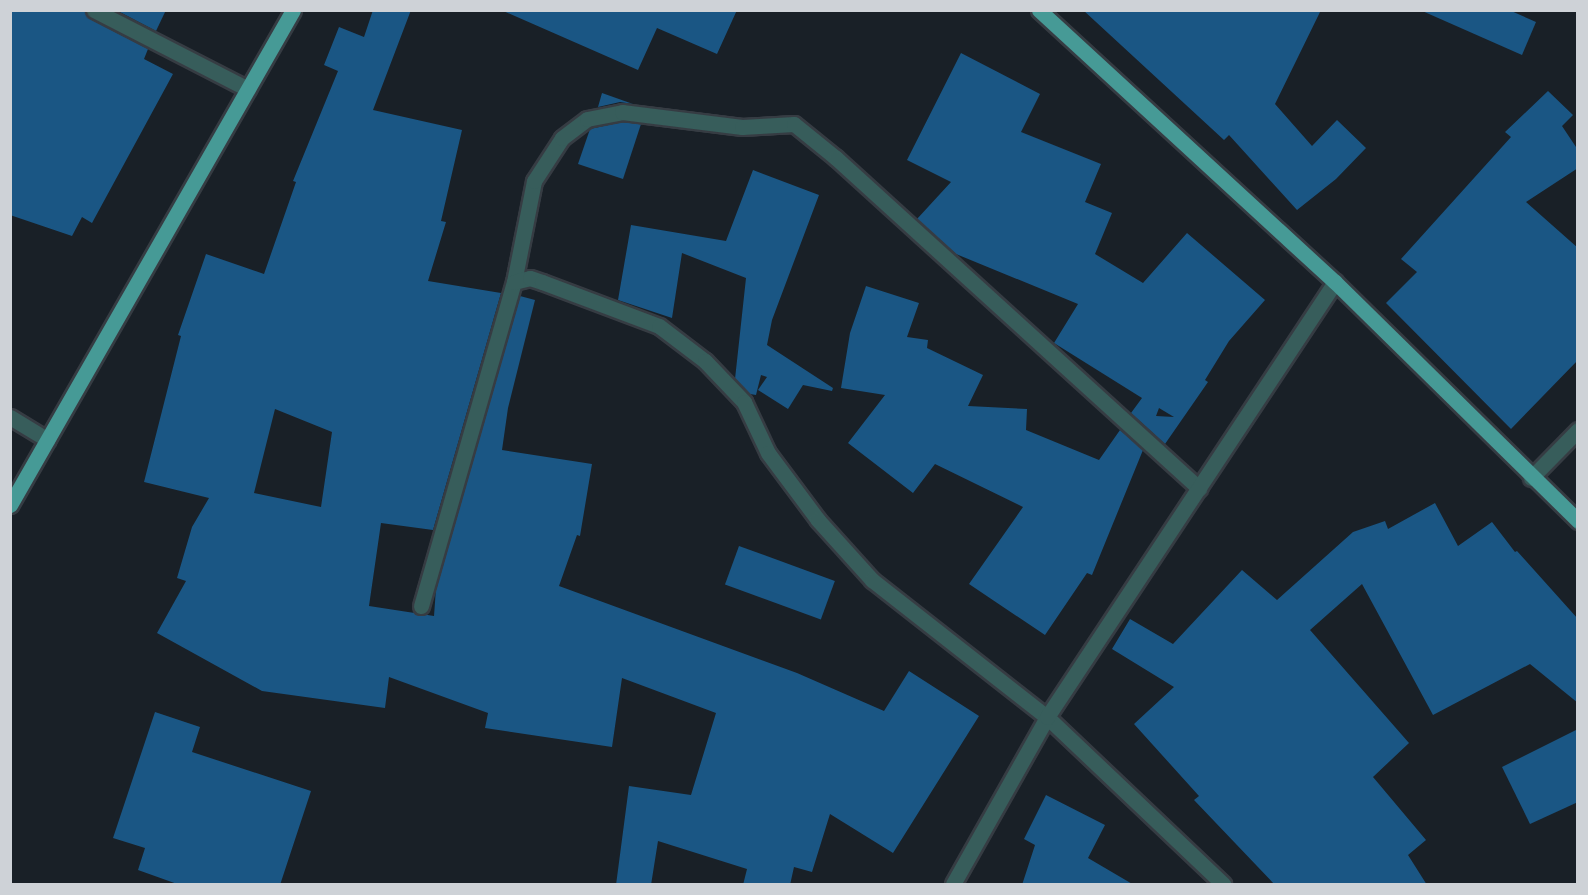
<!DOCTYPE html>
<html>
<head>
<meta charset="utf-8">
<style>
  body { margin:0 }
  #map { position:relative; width:1588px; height:895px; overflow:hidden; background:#192027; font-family:Figtree,sans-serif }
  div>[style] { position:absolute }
  .building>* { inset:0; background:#1a5684; transform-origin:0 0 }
  .roads { filter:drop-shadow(2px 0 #363c43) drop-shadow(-2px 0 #363c43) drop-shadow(0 2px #363c43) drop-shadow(0 -2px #363c43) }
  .minor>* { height:15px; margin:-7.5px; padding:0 7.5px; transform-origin:7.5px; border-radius:7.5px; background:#375d5b }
  .major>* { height:15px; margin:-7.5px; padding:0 7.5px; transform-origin:7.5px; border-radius:7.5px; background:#469a96 }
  span { translate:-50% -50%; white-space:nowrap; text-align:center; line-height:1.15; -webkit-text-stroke:5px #10171d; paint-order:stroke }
  .frame { position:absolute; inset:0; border:12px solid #ced2d7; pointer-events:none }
</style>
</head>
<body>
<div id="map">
  <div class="building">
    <div style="clip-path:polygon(10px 10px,84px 10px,90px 19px,148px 49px,144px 59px,173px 74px,92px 223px,82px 217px,72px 236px,10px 215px)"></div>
    <div style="clip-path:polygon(116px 10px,166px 10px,156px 31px)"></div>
    <div style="clip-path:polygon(evenodd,373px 10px,411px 10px,373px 110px,462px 130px,441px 221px,446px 222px,428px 281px,501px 293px,433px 530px,381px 523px,369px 606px,434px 616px,436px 588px,520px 296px,535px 300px,508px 408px,502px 450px,592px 464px,580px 536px,577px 535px,559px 586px,797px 673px,884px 711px,909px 671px,979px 716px,893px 853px,830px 814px,812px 872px,794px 867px,790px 885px,743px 885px,747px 869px,658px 841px,651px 885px,616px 885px,629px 786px,691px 795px,716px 713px,622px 678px,612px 747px,485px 728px,488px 713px,389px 677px,385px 708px,262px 691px,157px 633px,186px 581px,177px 578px,192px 527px,209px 498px,144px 482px,181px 336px,178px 335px,206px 254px,264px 274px,296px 182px,293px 181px,338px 71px,324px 65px,339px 27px,364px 37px,373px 10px,275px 409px,332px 432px,321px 507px,254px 493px,275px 409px)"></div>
    <div style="clip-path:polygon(501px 10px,737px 10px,717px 54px,657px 28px,638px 70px)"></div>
    <div style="clip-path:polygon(1083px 10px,1321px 10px,1275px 104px,1312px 146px,1337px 120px,1366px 148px,1336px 179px,1297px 210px,1229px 135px,1224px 140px)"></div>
    <div style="clip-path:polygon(1420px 10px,1509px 10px,1536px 22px,1522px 55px)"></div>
    <div style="clip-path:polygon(evenodd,961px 53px,1040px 94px,1021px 132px,1101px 164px,1085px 202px,1112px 213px,1095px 254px,1143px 283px,1187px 233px,1265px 300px,1229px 341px,1205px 380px,1208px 382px,1165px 444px,1131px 413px,1142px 398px,1054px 343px,1078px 304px,956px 254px,917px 219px,951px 182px,907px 160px,961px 53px,1159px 408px,1174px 417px,1156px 416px,1159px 408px)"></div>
    <div style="clip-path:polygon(1548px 91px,1573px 115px,1562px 126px,1578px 150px,1578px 168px,1526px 202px,1578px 248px,1578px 360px,1511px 429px,1386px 303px,1417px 272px,1401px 259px,1511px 137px,1505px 132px)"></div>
    <div style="clip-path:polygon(602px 93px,633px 104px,620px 102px,598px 107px)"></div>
    <div style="clip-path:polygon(622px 122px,641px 124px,623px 179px,578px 164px,590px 129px)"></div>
    <div style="clip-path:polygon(753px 170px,819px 195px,772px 320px,767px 345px,833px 388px,832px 391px,803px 385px,788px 409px,758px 390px,767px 377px,761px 375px,756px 395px,750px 394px,735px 379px,746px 278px,682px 253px,672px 318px,618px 300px,631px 225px,726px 241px)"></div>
    <div style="clip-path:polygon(866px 286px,919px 303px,907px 337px,928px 340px,927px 348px,983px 375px,968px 406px,1027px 409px,1026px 430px,1099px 460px,1120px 430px,1143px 450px,1092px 575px,1087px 573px,1045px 635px,969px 584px,1023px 507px,935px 464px,913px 493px,848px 443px,885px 395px,841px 388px,850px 333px)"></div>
    <div style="clip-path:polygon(1435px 503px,1458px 546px,1492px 522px,1515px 552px,1517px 551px,1578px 619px,1578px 703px,1530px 664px,1433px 715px,1362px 584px,1310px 630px,1409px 743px,1373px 777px,1426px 840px,1408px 855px,1427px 885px,1275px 885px,1194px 800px,1199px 796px,1134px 724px,1174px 687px,1112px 649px,1130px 619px,1173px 644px,1242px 570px,1277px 600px,1353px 532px,1385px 521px,1388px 529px)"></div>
    <div style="left:739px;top:546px;width:102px;height:41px;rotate:20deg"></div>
    <div style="clip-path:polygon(155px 712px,200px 727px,192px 752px,311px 791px,280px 885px,180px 885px,138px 870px,145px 848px,113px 838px)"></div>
    <div style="clip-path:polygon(1578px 729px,1578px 802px,1530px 824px,1502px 767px)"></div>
    <div style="clip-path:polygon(1046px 795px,1105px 825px,1088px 858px,1134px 885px,1022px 885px,1035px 845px,1024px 839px)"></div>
  </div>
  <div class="roads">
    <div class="minor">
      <div style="left:94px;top:10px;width:173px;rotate:27.2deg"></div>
      <div style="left:514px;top:282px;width:103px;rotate:-78.8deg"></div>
      <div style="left:534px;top:181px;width:51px;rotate:-56.9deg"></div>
      <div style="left:562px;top:138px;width:31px;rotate:-37deg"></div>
      <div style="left:587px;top:119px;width:36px;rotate:-11deg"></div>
      <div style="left:622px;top:112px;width:121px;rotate:7.1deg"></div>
      <div style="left:742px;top:127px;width:52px;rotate:-3.3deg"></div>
      <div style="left:794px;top:124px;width:54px;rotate:39deg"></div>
      <div style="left:836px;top:158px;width:491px;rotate:42.3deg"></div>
      <div style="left:10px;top:417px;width:44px;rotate:31.2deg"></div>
      <div style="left:1531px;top:478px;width:67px;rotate:-45.6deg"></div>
      <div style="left:421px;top:606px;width:337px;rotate:-74deg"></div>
      <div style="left:514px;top:282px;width:16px;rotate:-14deg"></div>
      <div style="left:530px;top:278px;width:13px;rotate:18deg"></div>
      <div style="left:542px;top:282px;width:125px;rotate:20.6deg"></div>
      <div style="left:659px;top:326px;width:58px;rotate:37.3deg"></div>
      <div style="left:705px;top:361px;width:57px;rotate:46.4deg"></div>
      <div style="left:744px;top:402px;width:56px;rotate:64.8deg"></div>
      <div style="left:768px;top:453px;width:84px;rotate:53.3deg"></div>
      <div style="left:818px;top:520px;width:81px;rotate:48deg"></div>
      <div style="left:872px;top:580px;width:222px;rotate:38.1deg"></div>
      <div style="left:1047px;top:717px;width:243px;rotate:43.5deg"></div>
      <div style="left:953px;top:884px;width:192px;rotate:-60.6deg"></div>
      <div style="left:1047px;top:717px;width:522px;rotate:-56.49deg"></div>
    </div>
    <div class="major">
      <div style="left:1039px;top:10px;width:402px;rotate:42.6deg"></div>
      <div style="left:1335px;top:282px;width:341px;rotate:44.5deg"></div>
      <div style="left:10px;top:505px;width:570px;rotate:-60.24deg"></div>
    </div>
  </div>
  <div class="frame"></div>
</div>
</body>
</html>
